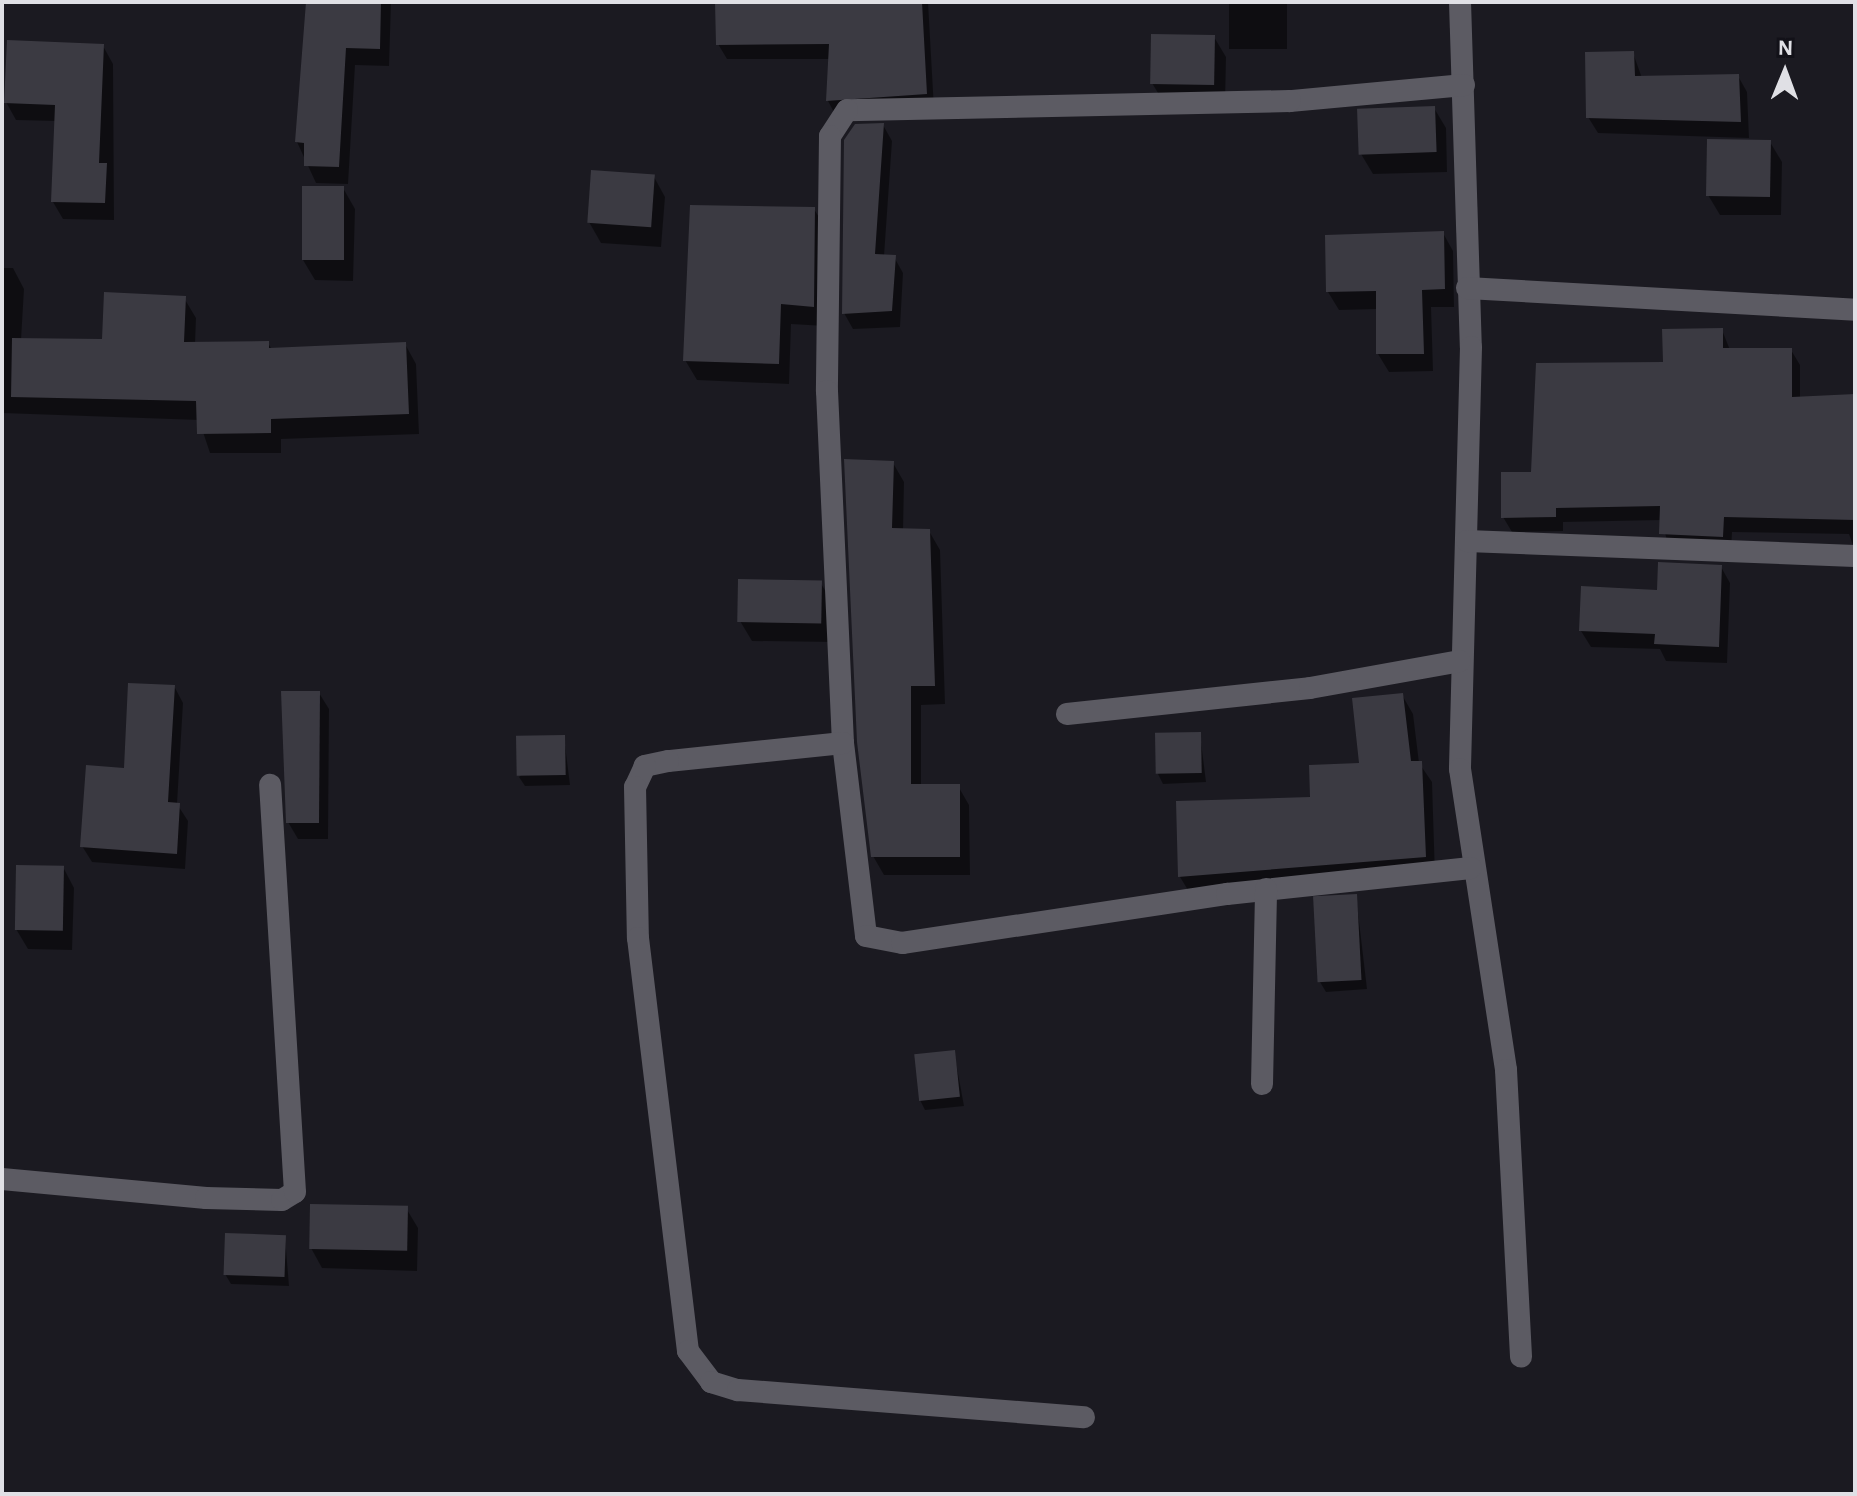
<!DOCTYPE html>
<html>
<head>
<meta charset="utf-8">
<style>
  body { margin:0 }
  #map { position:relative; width:1857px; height:1496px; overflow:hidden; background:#1b1a21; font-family:"Alegreya Sans",sans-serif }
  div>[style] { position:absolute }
  .shadow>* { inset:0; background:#0007; transform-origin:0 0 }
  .building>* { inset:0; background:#3b3a42; transform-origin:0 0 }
  .minor>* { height:22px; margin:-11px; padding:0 11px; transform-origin:11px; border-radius:11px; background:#5c5b63 }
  span { translate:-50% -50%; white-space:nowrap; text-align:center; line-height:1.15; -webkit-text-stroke:6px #121118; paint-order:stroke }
  .frame { position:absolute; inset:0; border:4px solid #e0e0e5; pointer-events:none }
  .north { position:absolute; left:1745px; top:32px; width:80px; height:80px; -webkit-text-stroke:6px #121118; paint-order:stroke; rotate:1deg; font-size:22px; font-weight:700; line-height:32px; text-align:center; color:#e0e0e5 }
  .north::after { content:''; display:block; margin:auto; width:28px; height:36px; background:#e0e0e5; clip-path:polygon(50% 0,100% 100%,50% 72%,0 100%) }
</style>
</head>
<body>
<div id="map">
  <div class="shadow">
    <div style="clip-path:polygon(308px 2px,391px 2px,389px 66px,355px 65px,348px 184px,316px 183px,297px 142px)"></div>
    <div style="clip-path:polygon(717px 2px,928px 2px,934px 109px,836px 116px,828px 101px,830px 59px,727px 59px,718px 44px)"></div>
    <div style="left:1229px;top:2px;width:58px;height:47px"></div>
    <div style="clip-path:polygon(1214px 37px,1226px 57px,1225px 104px,1164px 103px,1152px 83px)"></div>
    <div style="clip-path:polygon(103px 46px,113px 64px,114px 220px,63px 219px,53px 202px,56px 121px,16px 120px,6px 102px)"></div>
    <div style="clip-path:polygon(1633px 53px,1642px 78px,1738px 76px,1747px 92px,1749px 138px,1598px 133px,1588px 117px)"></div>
    <div style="clip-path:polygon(1434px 108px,1446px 128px,1447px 172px,1373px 174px,1361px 154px)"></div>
    <div style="clip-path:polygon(883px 125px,892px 141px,884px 256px,894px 257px,903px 273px,900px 327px,853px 329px,844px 313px)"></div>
    <div style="clip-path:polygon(1770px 142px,1782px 162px,1781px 215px,1720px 215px,1708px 195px)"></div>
    <div style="clip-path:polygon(654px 177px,665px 197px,661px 247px,601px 243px,589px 222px)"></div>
    <div style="clip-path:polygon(343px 188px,355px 209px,353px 281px,315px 280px,303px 260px)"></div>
    <div style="clip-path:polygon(814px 209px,826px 229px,825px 326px,791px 324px,789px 384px,697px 380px,685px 360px)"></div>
    <div style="clip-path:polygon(1443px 233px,1453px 251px,1454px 307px,1431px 307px,1433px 371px,1389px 372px,1378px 354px,1378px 309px,1339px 310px,1328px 292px)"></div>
    <div style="clip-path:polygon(2px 268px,13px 268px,24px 289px,21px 340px,104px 341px,184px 298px,196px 318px,195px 344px,268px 343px,272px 350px,405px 344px,416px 364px,419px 434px,281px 439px,281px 453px,210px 453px,199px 420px,2px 413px)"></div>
    <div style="clip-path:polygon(1722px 330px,1730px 350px,1791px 350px,1800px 365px,1800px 398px,1855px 396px,1855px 551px,1849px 534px,1732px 532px,1731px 551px,1669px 549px,1662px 520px,1563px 522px,1563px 531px,1512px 532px,1503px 517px,1533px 473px,1665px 364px)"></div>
    <div style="clip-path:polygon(893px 463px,904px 482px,903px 531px,929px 531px,940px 550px,945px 704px,921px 705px,921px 786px,958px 786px,969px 805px,970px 875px,884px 875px,873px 856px)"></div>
    <div style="clip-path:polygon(1721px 567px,1730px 583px,1727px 663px,1666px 661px,1660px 649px,1591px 647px,1581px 631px)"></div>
    <div style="clip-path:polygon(820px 582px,832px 602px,834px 642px,752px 641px,740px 621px)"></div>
    <div style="clip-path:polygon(174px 686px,183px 703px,177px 804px,188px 821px,185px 869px,92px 862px,82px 846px)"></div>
    <div style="clip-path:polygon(319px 693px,329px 709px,328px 839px,298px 839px,288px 822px)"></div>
    <div style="clip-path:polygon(1402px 695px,1413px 714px,1419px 763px,1432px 782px,1435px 876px,1191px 895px,1180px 877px,1361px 765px)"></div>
    <div style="clip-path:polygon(1200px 734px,1206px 782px,1163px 784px,1158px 774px)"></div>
    <div style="clip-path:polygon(564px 737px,570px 785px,525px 786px,519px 777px)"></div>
    <div style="clip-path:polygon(63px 867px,74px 888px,72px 950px,28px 949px,16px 929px)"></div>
    <div style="clip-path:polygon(1356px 896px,1367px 989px,1326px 992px,1320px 982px)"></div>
    <div style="clip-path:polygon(954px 1052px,964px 1106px,925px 1110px,920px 1100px)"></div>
    <div style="clip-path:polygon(406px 1208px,418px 1228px,417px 1271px,322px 1268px,311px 1248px)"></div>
    <div style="clip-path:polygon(285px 1237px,289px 1286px,231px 1284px,225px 1274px)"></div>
  </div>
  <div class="building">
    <div style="clip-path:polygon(306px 2px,381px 2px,380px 49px,346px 48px,339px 167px,304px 166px,304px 143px,295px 142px)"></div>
    <div style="clip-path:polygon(715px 2px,922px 2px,927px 94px,826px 101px,829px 44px,716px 45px)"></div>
    <div style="left:1151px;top:34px;width:64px;height:50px;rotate:1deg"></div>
    <div style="clip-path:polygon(7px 40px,104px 44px,99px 163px,107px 163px,105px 203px,51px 202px,55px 105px,4px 103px)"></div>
    <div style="clip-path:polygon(1634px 51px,1635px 76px,1739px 74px,1741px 122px,1586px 118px,1585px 52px)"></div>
    <div style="left:1435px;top:106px;width:46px;height:78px;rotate:88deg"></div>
    <div style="clip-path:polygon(884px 123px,875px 254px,896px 255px,892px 311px,842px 314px,844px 140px,855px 124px)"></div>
    <div style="left:1707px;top:139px;width:64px;height:57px;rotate:1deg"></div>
    <div style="left:591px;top:170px;width:64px;height:53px;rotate:4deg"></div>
    <div style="left:302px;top:186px;width:42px;height:74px"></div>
    <div style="clip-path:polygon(690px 205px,815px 207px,814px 307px,781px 304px,779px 364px,683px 361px)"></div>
    <div style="clip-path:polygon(1444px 231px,1445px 289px,1422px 290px,1424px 354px,1376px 354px,1376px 291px,1326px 292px,1325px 235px)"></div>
    <div style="clip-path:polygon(104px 292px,186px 296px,184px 342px,269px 341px,269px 348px,406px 342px,409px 414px,271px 419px,271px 433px,197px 434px,196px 401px,11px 397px,12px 338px,102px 339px)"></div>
    <div style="clip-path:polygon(1723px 328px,1723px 348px,1792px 348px,1792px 397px,1855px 394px,1855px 520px,1724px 517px,1723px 537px,1659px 534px,1660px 506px,1556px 508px,1556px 517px,1501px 518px,1501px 472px,1531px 472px,1536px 363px,1663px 362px,1662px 329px)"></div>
    <div style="clip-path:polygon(844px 459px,894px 461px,892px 528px,930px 529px,935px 686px,911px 686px,911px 784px,960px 784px,960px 857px,871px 857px,857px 742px)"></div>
    <div style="clip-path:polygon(1658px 562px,1722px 565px,1719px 647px,1654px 644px,1655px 634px,1579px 631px,1581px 586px,1657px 590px)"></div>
    <div style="left:738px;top:579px;width:84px;height:43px;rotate:1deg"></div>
    <div style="clip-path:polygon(128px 683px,175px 685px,168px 802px,180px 803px,177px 854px,80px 847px,86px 765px,124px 768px)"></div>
    <div style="clip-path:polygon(281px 691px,320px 691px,319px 823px,286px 823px)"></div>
    <div style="clip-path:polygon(1403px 693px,1411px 761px,1422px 761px,1426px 857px,1178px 877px,1176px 801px,1310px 797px,1309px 765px,1359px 763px,1352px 698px)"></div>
    <div style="left:1201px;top:732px;width:41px;height:46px;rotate:89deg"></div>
    <div style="left:565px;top:735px;width:40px;height:49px;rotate:89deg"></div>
    <div style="left:16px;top:865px;width:48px;height:65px;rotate:1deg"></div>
    <div style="left:1357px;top:894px;width:86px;height:44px;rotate:87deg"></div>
    <div style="left:955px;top:1050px;width:47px;height:41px;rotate:84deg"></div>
    <div style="left:310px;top:1204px;width:98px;height:45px;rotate:1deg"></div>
    <div style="left:225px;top:1233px;width:61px;height:42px;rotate:2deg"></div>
  </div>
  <div class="minor">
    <div style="left:1460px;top:2px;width:345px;rotate:88.2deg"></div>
    <div style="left:1471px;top:347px;width:422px;rotate:91.5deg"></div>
    <div style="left:1460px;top:769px;width:304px;rotate:81.3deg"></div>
    <div style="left:1506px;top:1070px;width:287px;rotate:87deg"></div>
    <div style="left:1464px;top:85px;width:175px;rotate:174.7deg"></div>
    <div style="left:1290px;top:101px;width:443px;rotate:178.8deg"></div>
    <div style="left:847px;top:110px;width:31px;rotate:123deg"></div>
    <div style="left:830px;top:136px;width:255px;rotate:90.7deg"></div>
    <div style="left:827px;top:391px;width:352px;rotate:87.4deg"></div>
    <div style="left:843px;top:743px;width:194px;rotate:83.2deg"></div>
    <div style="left:866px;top:936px;width:37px;rotate:11deg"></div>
    <div style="left:902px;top:943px;width:329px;rotate:-8.6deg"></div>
    <div style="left:1227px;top:894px;width:245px;rotate:-6.1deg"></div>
    <div style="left:1467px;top:288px;width:389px;rotate:3.2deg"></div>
    <div style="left:1467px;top:541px;width:388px;rotate:2.2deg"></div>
    <div style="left:1067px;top:714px;width:244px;rotate:-6.1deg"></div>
    <div style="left:1310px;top:688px;width:152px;rotate:-10.2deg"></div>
    <div style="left:843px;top:743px;width:176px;rotate:174.1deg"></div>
    <div style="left:668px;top:761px;width:24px;rotate:168deg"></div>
    <div style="left:645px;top:766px;width:23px;rotate:115deg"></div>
    <div style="left:635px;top:787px;width:151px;rotate:88.9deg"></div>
    <div style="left:638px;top:938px;width:416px;rotate:83.1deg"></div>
    <div style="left:688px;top:1351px;width:39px;rotate:53deg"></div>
    <div style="left:711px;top:1382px;width:28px;rotate:17deg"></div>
    <div style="left:738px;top:1390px;width:347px;rotate:4.5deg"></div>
    <div style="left:1262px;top:1084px;width:195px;rotate:-88.8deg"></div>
    <div style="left:2px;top:1179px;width:205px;rotate:5.3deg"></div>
    <div style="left:206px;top:1198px;width:76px;rotate:1.5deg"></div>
    <div style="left:282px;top:1200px;width:15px;rotate:-32deg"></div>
    <div style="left:295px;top:1192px;width:408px;rotate:-93.5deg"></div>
  </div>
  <div class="frame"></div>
  <div class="north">N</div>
</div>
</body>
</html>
